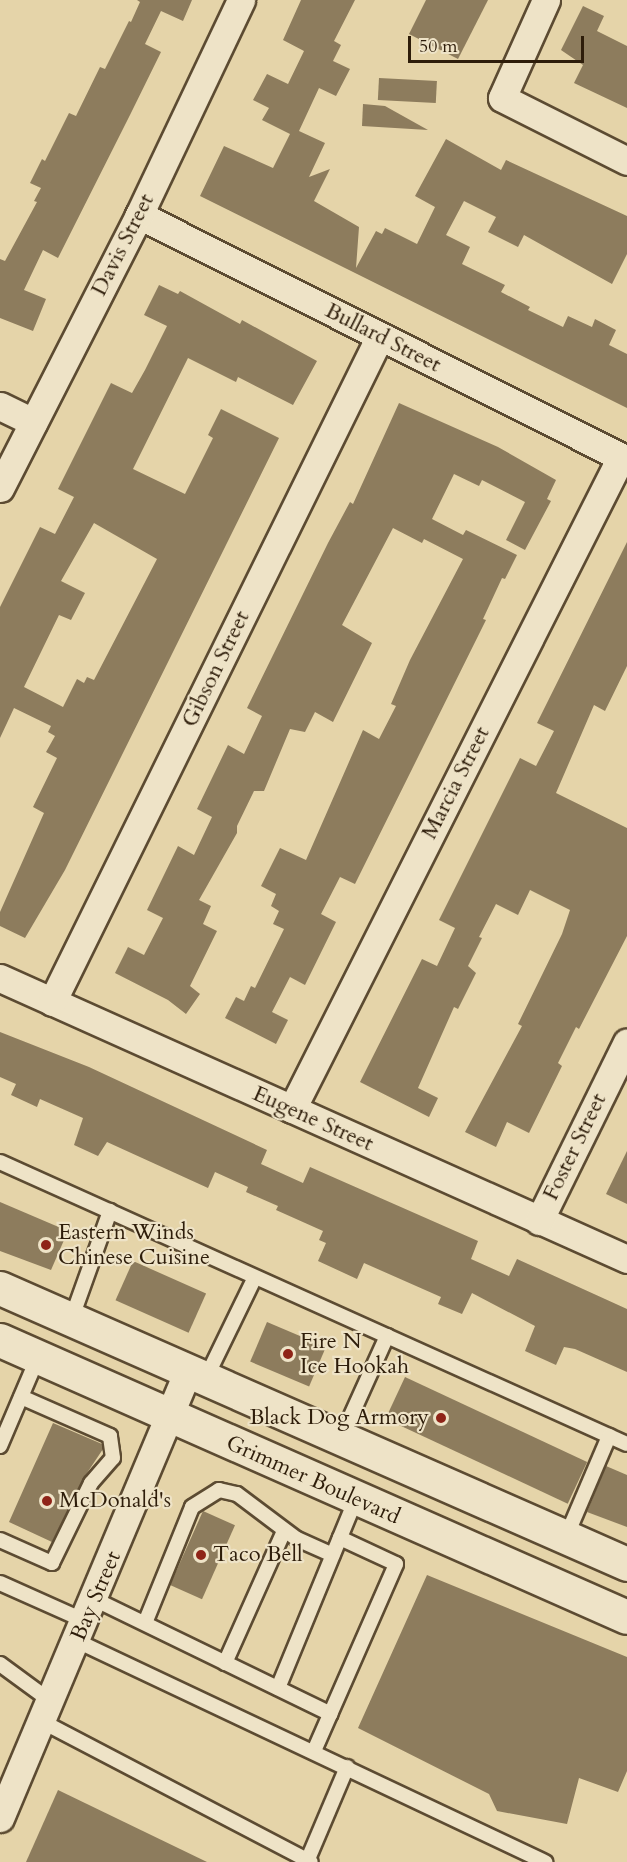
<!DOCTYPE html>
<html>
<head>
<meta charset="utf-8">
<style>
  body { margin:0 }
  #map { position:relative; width:627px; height:1862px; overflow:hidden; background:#e5d4a9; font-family:Cardo,serif }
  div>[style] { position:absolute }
  .building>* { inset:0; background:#8d7c5d; transform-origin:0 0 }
  .roads { filter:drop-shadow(2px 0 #5c4b32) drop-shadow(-2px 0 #5c4b32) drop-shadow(0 2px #5c4b32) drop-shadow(0 -2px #5c4b32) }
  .service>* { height:14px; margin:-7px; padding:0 7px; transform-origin:7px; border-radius:7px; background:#eee3c7 }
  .minor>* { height:27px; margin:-13.5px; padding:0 13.5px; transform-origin:13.5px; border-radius:13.5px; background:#eee3c7 }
  .secondary>* { height:33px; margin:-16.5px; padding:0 16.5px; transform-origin:16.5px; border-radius:16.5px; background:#eee3c7 }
  .dots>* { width:16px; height:16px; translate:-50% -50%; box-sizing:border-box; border:3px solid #eee3c7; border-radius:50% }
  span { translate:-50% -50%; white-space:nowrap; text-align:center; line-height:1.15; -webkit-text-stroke:4.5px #eee3c7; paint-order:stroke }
  .street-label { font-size:22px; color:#2e1d0a }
  .poi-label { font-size:22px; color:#2e1d0a }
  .left { translate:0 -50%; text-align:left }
  .right { translate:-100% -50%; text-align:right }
  .scale { position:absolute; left:408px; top:36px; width:176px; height:27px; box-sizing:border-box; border:3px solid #2e1d0a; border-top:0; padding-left:8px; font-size:18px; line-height:21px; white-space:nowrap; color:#2e1d0a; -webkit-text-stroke:4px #eee3c7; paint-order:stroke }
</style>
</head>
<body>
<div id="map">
  <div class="building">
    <div style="clip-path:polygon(137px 0,192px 0,183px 21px,161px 11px,145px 44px,161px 52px,130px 115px,58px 258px,43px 250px,24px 290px,46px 299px,33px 331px,0 318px,0 259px,5px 261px,37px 202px,34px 201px,41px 188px,30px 183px,42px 159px,45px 161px,69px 113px,76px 116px,100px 67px,105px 69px,129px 21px,131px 22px,140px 2px)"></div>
    <div style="clip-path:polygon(301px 0,355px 0,334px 41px,341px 45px,333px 61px,350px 69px,336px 96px,319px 88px,299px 131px,325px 143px,309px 177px,330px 169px,314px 201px,359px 227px,356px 268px,376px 231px,382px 234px,385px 228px,417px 244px,435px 207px,415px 196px,446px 139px,501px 170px,506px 160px,627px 216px,627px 254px,612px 284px,524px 235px,518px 247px,488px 232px,496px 217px,464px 201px,446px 235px,470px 247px,462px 264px,505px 285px,501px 292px,530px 307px,528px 310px,563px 327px,568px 316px,592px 327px,595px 319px,616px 330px,609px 345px,627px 354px,627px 408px,200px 196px,224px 146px,273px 168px,290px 134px,262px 120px,269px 108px,253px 100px,267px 74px,288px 84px,304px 51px,283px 40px)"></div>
    <div style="clip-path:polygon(426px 0,488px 0,458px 59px,409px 34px)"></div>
    <div style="clip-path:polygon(583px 6px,604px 16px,597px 31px,627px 46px,627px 108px,574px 83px,583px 65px,561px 50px)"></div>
    <div style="left:379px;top:78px;width:58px;height:22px;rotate:3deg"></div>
    <div style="clip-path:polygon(363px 104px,385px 106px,428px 130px,362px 126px)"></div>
    <div style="clip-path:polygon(evenodd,159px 285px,178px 294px,180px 291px,240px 324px,242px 320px,317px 361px,293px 405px,238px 377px,236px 382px,188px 358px,133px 469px,185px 494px,213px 438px,208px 435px,221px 409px,279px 438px,65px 870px,25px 938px,0 926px,0 912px,44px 813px,33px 807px,57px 758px,46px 752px,55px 736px,48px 732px,51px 726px,14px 708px,0 738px,0 607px,40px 527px,55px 534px,74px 497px,58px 489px,111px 383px,132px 393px,145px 370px,167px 326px,144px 315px,159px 285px,94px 523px,157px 559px,94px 680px,87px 677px,84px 683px,77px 679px,63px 707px,24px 687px,59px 615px,71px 620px,85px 593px,61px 581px,94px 523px)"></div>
    <div style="clip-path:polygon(399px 403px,498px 447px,556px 480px,547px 499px,551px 501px,525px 550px,506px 540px,525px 502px,482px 480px,479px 486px,454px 474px,432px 519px,463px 535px,466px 530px,517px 555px,505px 579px,502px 578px,483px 619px,486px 620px,355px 884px,340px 877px,321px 914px,336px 922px,305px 985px,290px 977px,272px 1012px,288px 1020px,276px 1044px,225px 1018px,236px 997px,244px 1001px,251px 986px,255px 988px,284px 929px,273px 924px,279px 911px,271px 906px,276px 894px,261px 886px,280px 848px,306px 860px,363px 730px,379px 739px,396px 706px,391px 704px,410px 660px,463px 559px,424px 539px,422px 543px,393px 528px,342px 625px,372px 643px,333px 722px,315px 712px,305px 732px,290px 729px,264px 791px,254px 791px,237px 826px,237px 833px,199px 900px,211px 906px,203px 924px,217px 931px,190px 986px,200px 994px,186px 1014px,168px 1000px,115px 973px,128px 947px,144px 955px,163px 918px,147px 910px,178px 846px,194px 855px,212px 817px,197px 809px,228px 745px,244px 754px,262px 716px,247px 708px,328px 543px,350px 502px,353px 504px)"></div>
    <div style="clip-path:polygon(627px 542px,627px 666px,605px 711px,594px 705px,556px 793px,627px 828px,627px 936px,579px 1029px,576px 1027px,558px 1063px,562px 1066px,529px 1133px,507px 1122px,496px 1147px,465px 1132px,522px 1026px,518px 1024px,562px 934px,570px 910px,530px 890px,518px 915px,496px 904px,479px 937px,482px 938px,468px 966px,476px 973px,458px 1009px,454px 1007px,418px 1088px,438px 1098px,429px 1117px,360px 1082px,422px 959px,437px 966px,455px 928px,439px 920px,520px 758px,536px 766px,554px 731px,537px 723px)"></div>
    <div style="clip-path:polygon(0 1032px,89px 1067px,267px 1150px,261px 1164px,303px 1183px,310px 1167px,478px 1241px,471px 1259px,509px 1276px,517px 1259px,627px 1309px,627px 1372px,575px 1349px,564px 1347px,556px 1365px,525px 1351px,535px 1326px,472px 1293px,462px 1314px,438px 1304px,441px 1297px,364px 1263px,357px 1279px,318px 1261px,326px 1243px,319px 1240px,323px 1231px,276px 1210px,278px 1206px,246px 1192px,248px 1187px,215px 1172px,208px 1188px,107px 1142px,98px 1156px,74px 1145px,83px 1118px,40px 1099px,37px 1107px,11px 1095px,16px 1084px,0 1077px)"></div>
    <div style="clip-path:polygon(627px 1151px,627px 1204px,606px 1194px)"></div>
    <div style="clip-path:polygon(0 1202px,68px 1231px,51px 1270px,0 1251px)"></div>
    <div style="left:133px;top:1261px;width:80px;height:43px;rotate:24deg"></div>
    <div style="left:267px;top:1322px;width:64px;height:43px;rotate:23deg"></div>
    <div style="left:405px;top:1377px;width:201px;height:46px;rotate:25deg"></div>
    <div style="clip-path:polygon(53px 1423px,102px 1444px,103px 1449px,83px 1479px,52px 1542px,9px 1522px)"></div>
    <div style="clip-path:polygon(606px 1466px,627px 1475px,627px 1527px,587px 1512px)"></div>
    <div style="left:203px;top:1511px;width:35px;height:81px;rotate:24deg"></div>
    <div style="clip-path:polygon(427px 1575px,627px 1657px,627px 1771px,618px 1792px,579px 1778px,567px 1824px,497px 1811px,489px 1794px,358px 1728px)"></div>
    <div style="clip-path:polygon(58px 1790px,207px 1862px,26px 1862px)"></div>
  </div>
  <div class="roads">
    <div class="service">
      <div style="left:0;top:1162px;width:687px;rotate:24.22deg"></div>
      <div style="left:71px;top:1320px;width:116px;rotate:-70.3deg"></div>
      <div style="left:205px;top:1380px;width:114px;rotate:-64.1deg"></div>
      <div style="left:341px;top:1438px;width:112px;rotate:-65.7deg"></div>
      <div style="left:0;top:1446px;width:97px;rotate:-66.9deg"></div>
      <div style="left:566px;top:1537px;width:110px;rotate:-66.9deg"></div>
      <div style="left:0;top:1540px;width:57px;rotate:23.9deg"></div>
      <div style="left:52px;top:1563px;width:89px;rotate:-64deg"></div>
      <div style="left:91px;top:1483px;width:33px;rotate:-49deg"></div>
      <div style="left:113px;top:1458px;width:22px;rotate:-98deg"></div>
      <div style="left:110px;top:1436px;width:97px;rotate:-156.3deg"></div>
      <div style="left:0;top:1583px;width:93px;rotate:24.1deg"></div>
      <div style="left:94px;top:1599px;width:263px;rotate:25.9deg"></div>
      <div style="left:145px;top:1623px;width:125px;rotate:-67.9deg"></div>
      <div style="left:192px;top:1507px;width:32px;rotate:-32deg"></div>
      <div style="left:219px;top:1490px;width:18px;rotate:13deg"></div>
      <div style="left:237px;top:1494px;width:75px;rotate:36.9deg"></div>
      <div style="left:297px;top:1539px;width:39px;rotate:24deg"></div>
      <div style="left:77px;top:1641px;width:518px;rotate:25.28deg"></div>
      <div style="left:225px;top:1663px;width:145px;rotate:-65.9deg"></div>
      <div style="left:0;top:1664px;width:64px;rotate:36.2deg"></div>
      <div style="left:278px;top:1688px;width:204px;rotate:-67.6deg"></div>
      <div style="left:43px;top:1722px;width:302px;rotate:27.6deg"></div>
      <div style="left:314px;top:1751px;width:204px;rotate:-66.3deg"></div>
      <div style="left:396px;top:1564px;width:62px;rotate:-155.1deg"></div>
      <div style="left:308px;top:1859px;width:100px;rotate:-67deg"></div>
    </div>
    <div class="minor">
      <div style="left:546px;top:0;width:107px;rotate:114.2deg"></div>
      <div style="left:502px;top:98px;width:140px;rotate:26.7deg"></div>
      <div style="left:139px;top:215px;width:546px;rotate:26.66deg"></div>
      <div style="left:0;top:406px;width:37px;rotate:26deg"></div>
      <div style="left:0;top:488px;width:306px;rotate:-63deg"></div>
      <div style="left:139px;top:215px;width:238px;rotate:-64.6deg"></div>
      <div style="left:0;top:978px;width:687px;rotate:24.14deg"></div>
      <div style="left:52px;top:1002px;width:742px;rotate:-63.78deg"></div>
      <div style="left:292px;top:1109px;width:730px;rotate:-63.22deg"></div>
      <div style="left:539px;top:1221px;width:199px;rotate:-63.8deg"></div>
      <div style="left:0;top:1818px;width:483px;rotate:-67.2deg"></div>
    </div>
    <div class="secondary">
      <div style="left:0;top:1288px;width:685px;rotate:23.76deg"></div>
      <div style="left:0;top:1340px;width:685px;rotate:23.84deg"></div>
    </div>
  </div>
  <div class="dots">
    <div style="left:46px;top:1245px;background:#8f2418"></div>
    <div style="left:288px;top:1354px;background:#8f2418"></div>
    <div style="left:441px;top:1418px;background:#8f2418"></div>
    <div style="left:47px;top:1501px;background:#8f2418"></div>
    <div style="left:201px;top:1555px;background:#8f2418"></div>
  </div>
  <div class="street-label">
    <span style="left:123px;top:245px;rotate:-63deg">Davis Street</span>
    <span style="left:383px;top:338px;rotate:27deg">Bullard Street</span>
    <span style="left:216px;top:669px;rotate:-64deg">Gibson Street</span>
    <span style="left:456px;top:783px;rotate:-63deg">Marcia Street</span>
    <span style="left:313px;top:1119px;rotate:24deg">Eugene Street</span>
    <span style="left:575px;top:1147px;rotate:-64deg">Foster Street</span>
    <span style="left:313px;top:1480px;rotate:24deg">Grimmer Boulevard</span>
    <span style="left:96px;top:1596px;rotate:-67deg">Bay Street</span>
  </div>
  <div class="poi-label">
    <span class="left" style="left:58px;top:1245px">Eastern Winds<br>Chinese Cuisine</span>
    <span class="left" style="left:300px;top:1354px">Fire N<br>Ice Hookah</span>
    <span class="right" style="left:429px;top:1418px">Black Dog Armory</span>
    <span class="left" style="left:59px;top:1501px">McDonald's</span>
    <span class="left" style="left:213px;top:1555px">Taco Bell</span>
  </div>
  <div class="scale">50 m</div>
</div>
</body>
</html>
